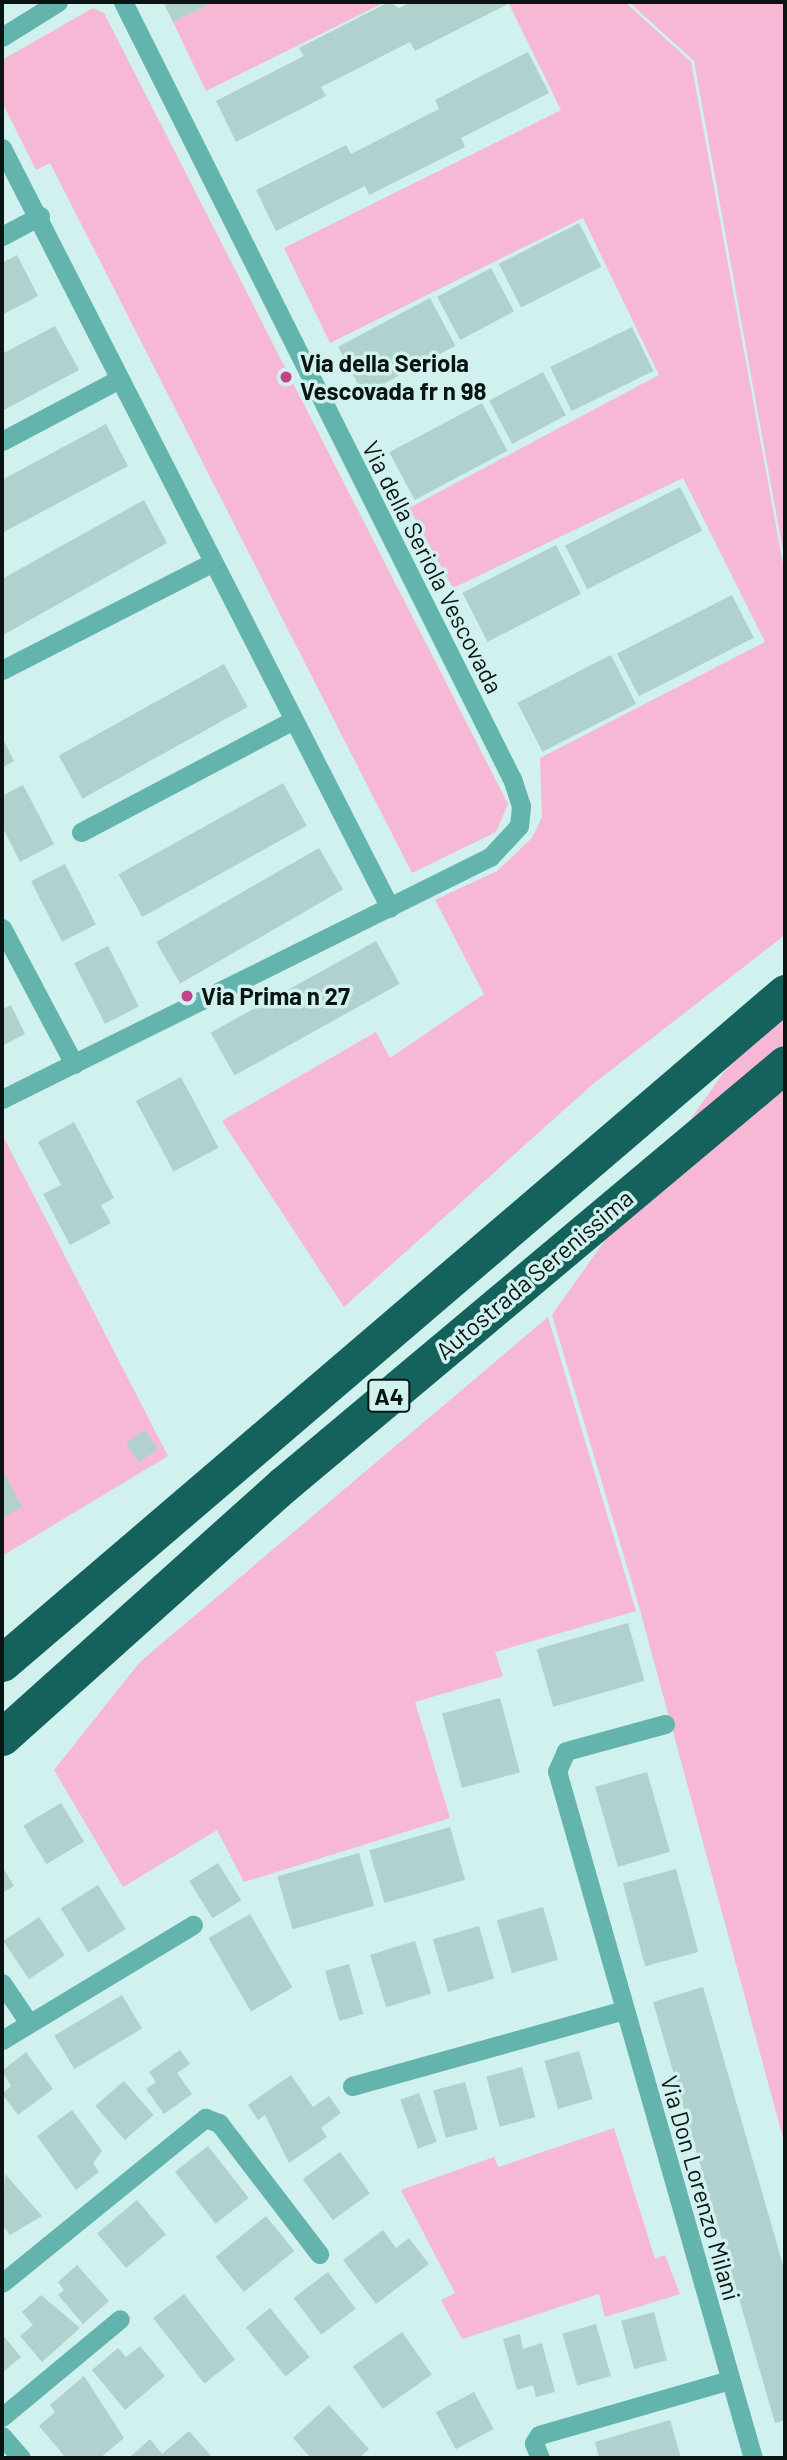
<!DOCTYPE html>
<html>
<head>
<meta charset="utf-8">
<style>
  body { margin:0 }
  #map { position:relative; width:787px; height:2460px; overflow:hidden; background:#d0f1ed; font-family:Barlow,sans-serif }
  div>[style] { position:absolute }
  .green>* { inset:0; background:#f6b8d4 }
  .building>* { inset:0; background:#b0d1cd; transform-origin:0 0 }
  .street>* { height:19px; margin:-9.5px; padding:0 9.5px; transform-origin:9.5px; border-radius:9.5px; background:#63b4ac }
  .highway>* { height:37px; margin:-18.5px; padding:0 18.5px; transform-origin:18.5px; border-radius:18.5px; background:#15625c }
  .dots>* { width:19px; height:19px; translate:-50% -50%; box-sizing:border-box; border:4px solid #d0f1ed; border-radius:50% }
  span { translate:-50% -50%; white-space:nowrap; text-align:center; line-height:1.15; -webkit-text-stroke:7px #d0f1ed; paint-order:stroke }
  .shield-label span { padding:2px 5px; background:#d0f1ed; border:2px solid; border-radius:5px; -webkit-text-stroke-width:0 }
  .shield-label { font-size:23px; color:#091413; font-weight:700 }
  .poi-label { font-size:24px; color:#091413; font-weight:700 }
  .left { translate:0 -50%; text-align:left }
  .street-label { font-size:24px; color:#091413 }
  .frame { position:absolute; inset:0; border:4px solid #091413; pointer-events:none }
</style>
</head>
<body>
<div id="map">
  <div class="green">
    <div style="clip-path:polygon(213px 2px,385px 2px,206px 91px,173px 22px)"></div>
    <div style="clip-path:polygon(508px 2px,625px 2px,691px 62px,785px 575px,785px 935px,593px 1084px,344px 1307px,222px 1121px,376px 1032px,390px 1058px,484px 994px,435px 900px,497px 871px,532px 838px,542px 817px,540px 758px,765px 642px,683px 478px,453px 588px,409px 508px,659px 375px,583px 218px,330px 343px,284px 248px,561px 110px)"></div>
    <div style="clip-path:polygon(629px 2px,785px 2px,785px 562px,694px 61px)"></div>
    <div style="clip-path:polygon(93px 8px,104px 13px,508px 804px,496px 832px,412px 873px,50px 163px,36px 170px,2px 102px,2px 60px)"></div>
    <div style="clip-path:polygon(785px 986px,785px 2145px,640px 1610px,552px 1315px)"></div>
    <div style="clip-path:polygon(2px 1134px,168px 1456px,2px 1556px)"></div>
    <div style="clip-path:polygon(548px 1317px,636px 1611px,495px 1652px,503px 1676px,415px 1702px,450px 1818px,244px 1882px,217px 1830px,123px 1887px,54px 1770px,140px 1662px)"></div>
    <div style="clip-path:polygon(614px 2128px,655px 2259px,665px 2255px,680px 2294px,605px 2317px,599px 2294px,462px 2339px,441px 2300px,455px 2293px,401px 2190px,494px 2157px,498px 2167px)"></div>
  </div>
  <div class="building">
    <div style="clip-path:polygon(163px 2px,213px 2px,173px 22px)"></div>
    <div style="clip-path:polygon(389px 2px,399px 8px,411px 2px,508px 4px,415px 51px,410px 42px,321px 87px,326px 96px,236px 142px,216px 101px,304px 56px,299px 48px)"></div>
    <div style="clip-path:polygon(528px 52px,549px 93px,461px 138px,465px 147px,369px 195px,365px 186px,276px 231px,256px 190px,346px 145px,351px 154px,439px 109px,435px 100px)"></div>
    <div style="left:579px;top:223px;width:49px;height:90px;rotate:63deg"></div>
    <div style="clip-path:polygon(17px 255px,38px 296px,2px 315px,2px 263px)"></div>
    <div style="left:491px;top:268px;width:49px;height:61px;rotate:62deg"></div>
    <div style="left:430px;top:298px;width:54px;height:104px;rotate:62deg"></div>
    <div style="clip-path:polygon(55px 326px,79px 370px,2px 411px,2px 354px)"></div>
    <div style="left:632px;top:327px;width:49px;height:91px;rotate:64deg"></div>
    <div style="left:543px;top:372px;width:49px;height:61px;rotate:62deg"></div>
    <div style="left:482px;top:403px;width:54px;height:105px;rotate:62deg"></div>
    <div style="clip-path:polygon(106px 424px,128px 466px,2px 533px,2px 480px)"></div>
    <div style="left:680px;top:487px;width:49px;height:129px;rotate:63deg"></div>
    <div style="clip-path:polygon(144px 500px,167px 543px,3px 635px,2px 579px)"></div>
    <div style="left:556px;top:545px;width:55px;height:105px;rotate:63deg"></div>
    <div style="left:732px;top:595px;width:48px;height:129px;rotate:63deg"></div>
    <div style="left:611px;top:655px;width:55px;height:105px;rotate:63deg"></div>
    <div style="left:224px;top:664px;width:49px;height:189px;rotate:61deg"></div>
    <div style="clip-path:polygon(2px 737px,14px 761px,2px 768px)"></div>
    <div style="left:283px;top:783px;width:49px;height:188px;rotate:61deg"></div>
    <div style="clip-path:polygon(23px 785px,54px 844px,20px 862px,2px 826px,2px 796px)"></div>
    <div style="left:319px;top:848px;width:48px;height:188px;rotate:60deg"></div>
    <div style="left:65px;top:864px;width:68px;height:38px;rotate:63deg"></div>
    <div style="left:376px;top:941px;width:49px;height:189px;rotate:61deg"></div>
    <div style="left:108px;top:946px;width:68px;height:38px;rotate:63deg"></div>
    <div style="clip-path:polygon(11px 1005px,25px 1034px,2px 1046px,2px 1010px)"></div>
    <div style="left:181px;top:1077px;width:80px;height:51px;rotate:62deg"></div>
    <div style="clip-path:polygon(74px 1122px,114px 1198px,101px 1205px,111px 1223px,70px 1245px,43px 1194px,61px 1185px,38px 1142px)"></div>
    <div style="left:145px;top:1430px;width:23px;height:23px;rotate:56deg"></div>
    <div style="clip-path:polygon(4px 1473px,22px 1507px,2px 1518px,2px 1474px)"></div>
    <div style="left:628px;top:1623px;width:60px;height:95px;rotate:74deg"></div>
    <div style="left:500px;top:1698px;width:77px;height:60px;rotate:75deg"></div>
    <div style="left:647px;top:1772px;width:83px;height:54px;rotate:74deg"></div>
    <div style="left:61px;top:1803px;width:45px;height:44px;rotate:59deg"></div>
    <div style="left:450px;top:1827px;width:55px;height:84px;rotate:74deg"></div>
    <div style="left:359px;top:1853px;width:55px;height:85px;rotate:74deg"></div>
    <div style="left:218px;top:1863px;width:44px;height:34px;rotate:58deg"></div>
    <div style="clip-path:polygon(2px 1866px,14px 1886px,2px 1893px)"></div>
    <div style="left:676px;top:1869px;width:86px;height:55px;rotate:75deg"></div>
    <div style="left:98px;top:1885px;width:52px;height:44px;rotate:58deg"></div>
    <div style="left:543px;top:1907px;width:55px;height:48px;rotate:74deg"></div>
    <div style="left:250px;top:1914px;width:85px;height:48px;rotate:60deg"></div>
    <div style="left:39px;top:1917px;width:46px;height:43px;rotate:56deg"></div>
    <div style="left:479px;top:1926px;width:55px;height:48px;rotate:74deg"></div>
    <div style="left:415px;top:1941px;width:55px;height:47px;rotate:73deg"></div>
    <div style="left:349px;top:1964px;width:52px;height:25px;rotate:74deg"></div>
    <div style="clip-path:polygon(703px 1987px,785px 2272px,785px 2420px,775px 2423px,653px 2002px)"></div>
    <div style="left:122px;top:1995px;width:39px;height:79px;rotate:59deg"></div>
    <div style="clip-path:polygon(180px 2050px,190px 2064px,177px 2073px,192px 2094px,164px 2114px,146px 2089px,156px 2082px,149px 2072px)"></div>
    <div style="left:579px;top:2051px;width:50px;height:36px;rotate:74deg"></div>
    <div style="clip-path:polygon(26px 2052px,53px 2089px,18px 2115px,2px 2094px,11px 2086px,2px 2071px)"></div>
    <div style="left:522px;top:2067px;width:52px;height:37px;rotate:75deg"></div>
    <div style="clip-path:polygon(291px 2075px,313px 2107px,329px 2096px,341px 2113px,321px 2128px,327px 2137px,289px 2163px,265px 2115px,258px 2120px,248px 2105px)"></div>
    <div style="left:124px;top:2081px;width:45px;height:38px;rotate:49deg"></div>
    <div style="left:465px;top:2082px;width:49px;height:33px;rotate:75deg"></div>
    <div style="left:419px;top:2093px;width:52px;height:20px;rotate:70deg"></div>
    <div style="clip-path:polygon(72px 2110px,102px 2151px,93px 2163px,99px 2172px,76px 2190px,37px 2136px)"></div>
    <div style="left:208px;top:2146px;width:66px;height:42px;rotate:52deg"></div>
    <div style="left:340px;top:2152px;width:51px;height:46px;rotate:54deg"></div>
    <div style="clip-path:polygon(5px 2174px,42px 2216px,10px 2235px,2px 2225px)"></div>
    <div style="left:137px;top:2200px;width:45px;height:52px;rotate:50deg"></div>
    <div style="left:266px;top:2216px;width:45px;height:65px;rotate:51deg"></div>
    <div style="clip-path:polygon(383px 2230px,396px 2248px,409px 2238px,429px 2264px,376px 2304px,343px 2260px)"></div>
    <div style="clip-path:polygon(77px 2265px,109px 2301px,83px 2324px,58px 2295px,64px 2290px,58px 2282px)"></div>
    <div style="left:328px;top:2272px;width:46px;height:43px;rotate:53deg"></div>
    <div style="left:184px;top:2294px;width:83px;height:39px;rotate:52deg"></div>
    <div style="clip-path:polygon(41px 2295px,80px 2328px,42px 2362px,20px 2336px,33px 2325px,22px 2312px)"></div>
    <div style="left:270px;top:2308px;width:63px;height:31px;rotate:51deg"></div>
    <div style="left:654px;top:2312px;width:50px;height:34px;rotate:75deg"></div>
    <div style="left:596px;top:2324px;width:54px;height:35px;rotate:74deg"></div>
    <div style="left:402px;top:2332px;width:52px;height:60px;rotate:55deg"></div>
    <div style="clip-path:polygon(2px 2334px,21px 2357px,2px 2373px)"></div>
    <div style="clip-path:polygon(520px 2334px,523px 2349px,542px 2343px,555px 2392px,536px 2397px,533px 2385px,517px 2390px,503px 2339px)"></div>
    <div style="clip-path:polygon(140px 2346px,165px 2376px,125px 2410px,92px 2370px,118px 2348px,126px 2357px)"></div>
    <div style="clip-path:polygon(84px 2376px,124px 2438px,100px 2458px,66px 2458px,39px 2426px,55px 2412px,50px 2405px)"></div>
    <div style="left:474px;top:2392px;width:42px;height:43px;rotate:62deg"></div>
    <div style="clip-path:polygon(329px 2405px,369px 2449px,359px 2458px,311px 2458px,293px 2438px)"></div>
    <div style="clip-path:polygon(670px 2420px,681px 2458px,599px 2458px,595px 2442px)"></div>
    <div style="clip-path:polygon(189px 2431px,213px 2458px,129px 2458px,150px 2439px,162px 2454px)"></div>
  </div>
  <div class="street">
    <div style="left:2px;top:37px;width:66px;rotate:-32deg"></div>
    <div style="left:2px;top:148px;width:853px;rotate:62.95deg"></div>
    <div style="left:2px;top:236px;width:43px;rotate:-27.8deg"></div>
    <div style="left:2px;top:441px;width:132px;rotate:-27.9deg"></div>
    <div style="left:2px;top:670px;width:235px;rotate:-27.1deg"></div>
    <div style="left:81px;top:832px;width:236px;rotate:-27.8deg"></div>
    <div style="left:2px;top:928px;width:154px;rotate:62.1deg"></div>
    <div style="left:2px;top:1099px;width:545px;rotate:-26.38deg"></div>
    <div style="left:490px;top:857px;width:42px;rotate:-46.9deg"></div>
    <div style="left:519px;top:826px;width:20px;rotate:-84deg"></div>
    <div style="left:521px;top:806px;width:28px;rotate:-108deg"></div>
    <div style="left:512px;top:779px;width:869px;rotate:-116.59deg"></div>
    <div style="left:665px;top:1724px;width:103px;rotate:164.7deg"></div>
    <div style="left:566px;top:1751px;width:22px;rotate:114deg"></div>
    <div style="left:557px;top:1771px;width:714px;rotate:74.08deg"></div>
    <div style="left:2px;top:1983px;width:48px;rotate:56deg"></div>
    <div style="left:2px;top:2040px;width:223px;rotate:-31.1deg"></div>
    <div style="left:352px;top:2086px;width:283px;rotate:-15.6deg"></div>
    <div style="left:2px;top:2283px;width:262px;rotate:-39.1deg"></div>
    <div style="left:205px;top:2118px;width:15px;rotate:20deg"></div>
    <div style="left:219px;top:2123px;width:165px;rotate:52.6deg"></div>
    <div style="left:2px;top:2417px;width:153px;rotate:-39.7deg"></div>
    <div style="left:2px;top:2436px;width:29px;rotate:49deg"></div>
    <div style="left:540px;top:2458px;width:16px;rotate:-112deg"></div>
    <div style="left:534px;top:2443px;width:9px;rotate:-58deg"></div>
    <div style="left:539px;top:2435px;width:199px;rotate:-16.1deg"></div>
  </div>
  <div class="highway">
    <div style="left:2px;top:1663px;width:1031px;rotate:-40.55deg"></div>
    <div style="left:2px;top:1737px;width:377px;rotate:-41.9deg"></div>
    <div style="left:283px;top:1485px;width:655px;rotate:-39.98deg"></div>
  </div>
  <div class="dots">
    <div style="left:286px;top:377px;background:#c4428a"></div>
    <div style="left:187px;top:996px;background:#c4428a"></div>
  </div>
  <div class="shield-label">
    <span style="left:389px;top:1396px">A4</span>
  </div>
  <div class="poi-label">
    <span class="left" style="left:300px;top:377px">Via della Seriola<br>Vescovada fr n 98</span>
    <span class="left" style="left:201px;top:996px">Via Prima n 27</span>
  </div>
  <div class="street-label">
    <span style="left:433px;top:567px;rotate:63deg">Via della Seriola Vescovada</span>
    <span style="left:534px;top:1274px;rotate:-40deg">Autostrada Serenissima</span>
    <span style="left:701px;top:2188px;rotate:74deg">Via Don Lorenzo Milani</span>
  </div>
  <div class="frame"></div>
</div>
</body>
</html>
